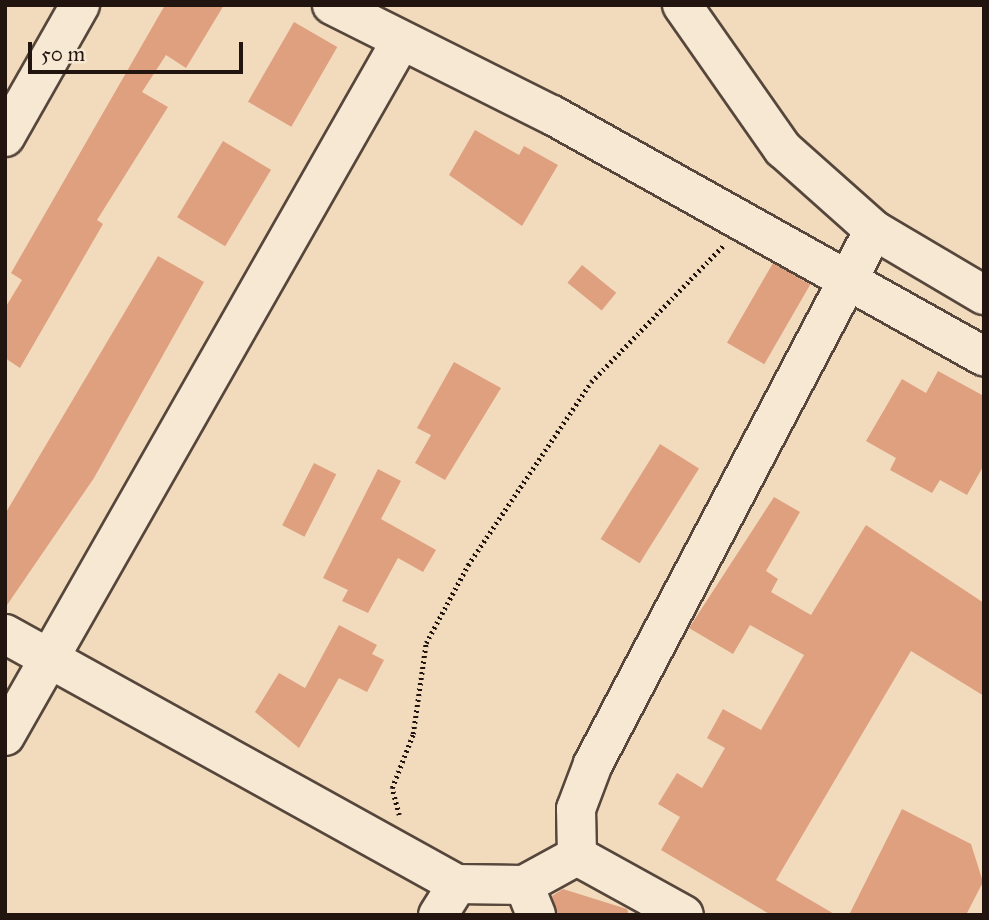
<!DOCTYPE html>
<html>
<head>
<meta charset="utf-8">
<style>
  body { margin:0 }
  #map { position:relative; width:989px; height:920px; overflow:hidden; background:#f1dbbc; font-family:"IM FELL Great Primer",serif }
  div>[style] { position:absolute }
  .building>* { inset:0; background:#dfa080; transform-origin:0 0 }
  .path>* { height:4.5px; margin-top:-2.25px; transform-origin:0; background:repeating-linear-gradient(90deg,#221510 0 2px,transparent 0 5.5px) }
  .roads { filter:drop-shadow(2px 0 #56463b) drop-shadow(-2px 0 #56463b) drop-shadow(0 2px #56463b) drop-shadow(0 -2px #56463b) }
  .minor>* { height:38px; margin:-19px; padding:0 19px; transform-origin:19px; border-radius:19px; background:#f6e8d3 }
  span { translate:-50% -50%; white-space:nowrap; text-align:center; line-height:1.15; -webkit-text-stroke:6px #f6e8d3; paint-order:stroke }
  .frame { position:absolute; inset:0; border:7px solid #221510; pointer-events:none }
  .scale { position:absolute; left:28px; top:42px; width:215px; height:32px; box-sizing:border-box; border:4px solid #221510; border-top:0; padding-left:9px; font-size:21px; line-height:24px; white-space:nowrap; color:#221510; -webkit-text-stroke:5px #f6e8d3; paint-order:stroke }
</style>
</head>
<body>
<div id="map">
  <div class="building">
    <div style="clip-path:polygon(165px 5px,224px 5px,186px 68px,166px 55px,142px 92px,168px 107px,97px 220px,103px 224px,20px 368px,5px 358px,5px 308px,22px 280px,11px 273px)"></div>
    <div style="left:294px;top:22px;width:50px;height:92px;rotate:30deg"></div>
    <div style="clip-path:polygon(475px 130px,519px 155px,524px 146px,558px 165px,522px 226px,449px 175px)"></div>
    <div style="left:223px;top:141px;width:56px;height:89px;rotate:31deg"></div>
    <div style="clip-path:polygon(158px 256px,204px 282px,94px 478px,5px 608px,5px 514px)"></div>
    <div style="left:773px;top:263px;width:43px;height:92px;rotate:30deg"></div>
    <div style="left:582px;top:265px;width:44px;height:23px;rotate:39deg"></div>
    <div style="clip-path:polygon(454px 362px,501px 388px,445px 480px,415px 463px,431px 435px,417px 428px)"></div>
    <div style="clip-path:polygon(938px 371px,984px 396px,984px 465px,967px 495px,940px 480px,932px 493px,890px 470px,896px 458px,866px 441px,902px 379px,926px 393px)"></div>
    <div style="left:660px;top:444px;width:46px;height:112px;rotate:32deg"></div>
    <div style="left:314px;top:463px;width:25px;height:70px;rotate:27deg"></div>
    <div style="clip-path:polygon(378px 469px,401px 481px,381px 519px,436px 550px,423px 572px,398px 558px,368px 613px,342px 601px,348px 590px,323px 578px)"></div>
    <div style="clip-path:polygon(774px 497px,800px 512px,766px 571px,778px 579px,771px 592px,811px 615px,866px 525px,984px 603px,984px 696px,911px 651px,776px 880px,836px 915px,771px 915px,661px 850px,680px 817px,658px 804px,677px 773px,702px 788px,725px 748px,707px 738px,723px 709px,761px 730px,804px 655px,750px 625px,733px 654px,689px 628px)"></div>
    <div style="clip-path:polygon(339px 625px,377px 645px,372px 654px,384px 660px,367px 692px,339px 678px,299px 748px,255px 712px,279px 673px,305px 688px)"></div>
    <div style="clip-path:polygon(902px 809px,971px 844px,983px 882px,966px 915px,849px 915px)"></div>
    <div style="clip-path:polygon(563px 889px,627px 909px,629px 915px,557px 915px,552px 896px)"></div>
  </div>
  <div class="path">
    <div style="left:399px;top:815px;width:28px;rotate:-105deg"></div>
    <div style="left:392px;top:788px;width:58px;rotate:-68.7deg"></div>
    <div style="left:413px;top:734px;width:92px;rotate:-81.9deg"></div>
    <div style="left:426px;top:643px;width:89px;rotate:-61.7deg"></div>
    <div style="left:468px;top:565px;width:220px;rotate:-56.1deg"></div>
    <div style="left:591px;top:382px;width:190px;rotate:-45.9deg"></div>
  </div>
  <div class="roads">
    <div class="minor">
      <div style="left:332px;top:5px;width:246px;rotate:26.6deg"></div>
      <div style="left:552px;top:115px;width:495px;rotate:29.2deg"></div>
      <div style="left:682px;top:5px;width:176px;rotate:55deg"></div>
      <div style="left:783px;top:149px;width:122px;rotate:41.7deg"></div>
      <div style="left:874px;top:230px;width:128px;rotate:30.6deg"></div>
      <div style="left:5px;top:137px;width:152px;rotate:-60.4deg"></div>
      <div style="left:5px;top:634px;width:517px;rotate:28.95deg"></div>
      <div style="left:457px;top:884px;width:67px;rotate:0.9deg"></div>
      <div style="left:524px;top:885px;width:60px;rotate:-28.7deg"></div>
      <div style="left:5px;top:736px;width:796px;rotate:-60.34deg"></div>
      <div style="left:577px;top:856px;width:47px;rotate:-91.2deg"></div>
      <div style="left:576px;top:809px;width:48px;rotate:-69.3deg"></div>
      <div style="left:593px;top:764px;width:603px;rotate:-62.25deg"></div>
      <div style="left:577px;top:856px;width:122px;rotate:28.9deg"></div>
      <div style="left:524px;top:885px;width:32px;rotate:68deg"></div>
      <div style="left:438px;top:915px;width:36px;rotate:-58deg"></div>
    </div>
  </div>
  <div class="frame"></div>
  <div class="scale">50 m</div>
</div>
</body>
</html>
